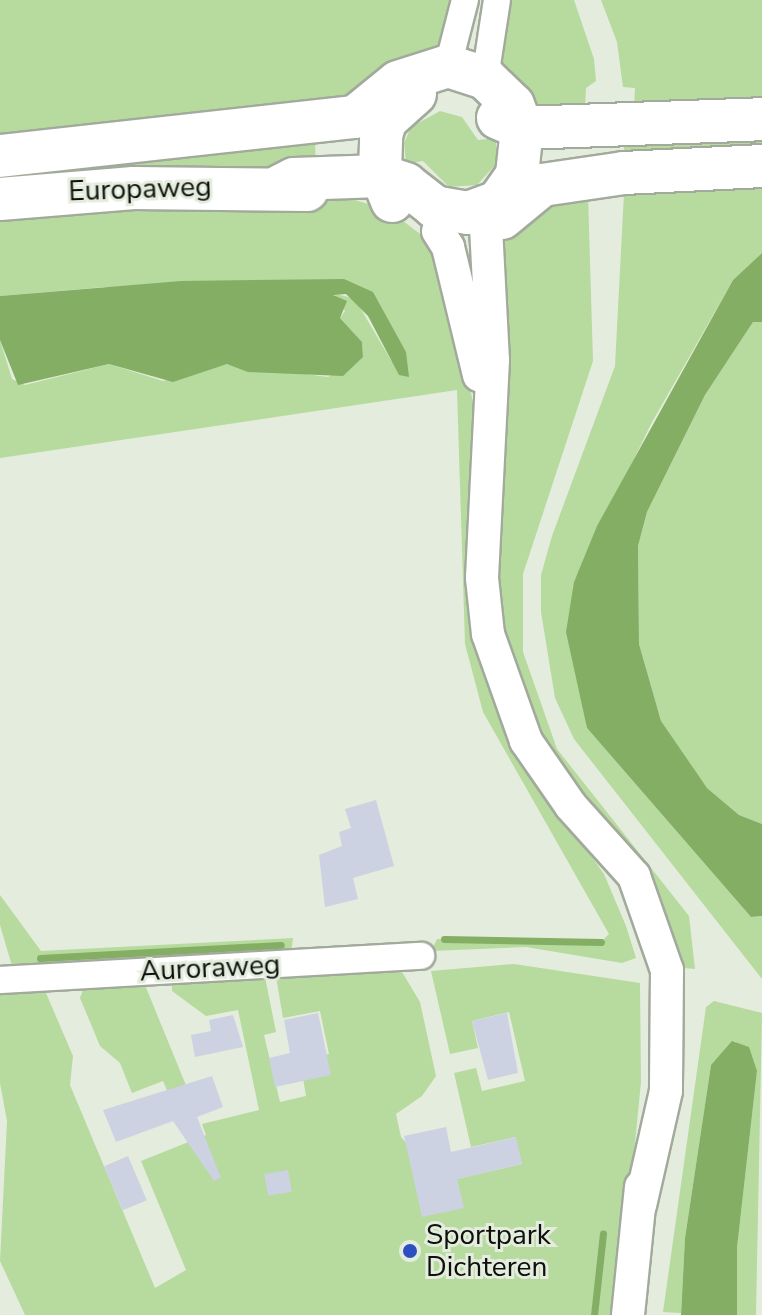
<!DOCTYPE html>
<html>
<head>
<meta charset="utf-8">
<style>
  body { margin:0 }
  #map { position:relative; width:762px; height:1315px; overflow:hidden; background:#e4ecde; font-family:"Nunito Sans",sans-serif }
  div>[style] { position:absolute }
  .green>* { inset:0; background:#b7da9e }
  .water>* { inset:0; background:#84ae64 }
  .stream>* { height:7px; margin:-3.5px; padding:0 3.5px; transform-origin:3.5px; border-radius:3.5px; background:#84ae64 }
  .building>* { inset:0; background:#ccd2e1; transform-origin:0 0 }
  .roads { filter:drop-shadow(2px 0 #a2aa9c) drop-shadow(-2px 0 #a2aa9c) drop-shadow(0 2px #a2aa9c) drop-shadow(0 -2px #a2aa9c) }
  .minor>* { height:26px; margin:-13px; padding:0 13px; transform-origin:13px; border-radius:13px; background:#fff }
  .tertiary>* { height:32px; margin:-16px; padding:0 16px; transform-origin:16px; border-radius:16px; background:#fff }
  .primary>* { height:42px; margin:-21px; padding:0 21px; transform-origin:21px; border-radius:21px; background:#fff }
  .dots>* { width:22px; height:22px; translate:-50% -50%; box-sizing:border-box; border:4px solid #e4ecde; border-radius:50% }
  span { translate:-50% -50%; white-space:nowrap; text-align:center; line-height:1.15; -webkit-text-stroke:6px #e4ecde; paint-order:stroke }
  .street-label { font-size:28px; color:#0d100b }
  .poi-label { font-size:28px; color:#0d100b }
  .left { translate:0 -50%; text-align:left }
</style>
</head>
<body>
<div id="map">
  <div class="green">
    <div style="clip-path:polygon(0 0,458px 0,446px 41px,434px 54px,363px 99px,0 143px)"></div>
    <div style="clip-path:polygon(503px 0,574px 0,594px 59px,596px 81px,586px 88px,585px 107px,538px 105px,503px 82px,497px 46px)"></div>
    <div style="clip-path:polygon(601px 0,762px 0,762px 107px,634px 107px,635px 88px,623px 87px,617px 42px)"></div>
    <div style="clip-path:polygon(440px 111px,462px 117px,478px 140px,496px 138px,496px 164px,477px 185px,449px 187px,423px 161px,406px 164px,404px 143px,411px 127px)"></div>
    <div style="clip-path:polygon(762px 131px,762px 155px,624px 162px,624px 133px)"></div>
    <div style="clip-path:polygon(315px 141px,316px 169px,0 187px,0 168px)"></div>
    <div style="clip-path:polygon(762px 179px,762px 253px,733px 280px,651px 424px,574px 582px,587px 728px,751px 917px,762px 916px,762px 979px,574px 739px,555px 698px,541px 612px,541px 575px,552px 536px,615px 366px,624px 193px)"></div>
    <div style="clip-path:polygon(588px 195px,593px 361px,523px 574px,523px 652px,557px 749px,689px 916px,695px 969px,672px 967px,544px 751px,496px 617px,496px 244px,538px 200px)"></div>
    <div style="clip-path:polygon(352px 199px,390px 211px,437px 247px,474px 406px,472px 549px,554px 804px,604px 874px,626px 926px,636px 958px,622px 963px,526px 947px,431px 951px,437px 939px,601px 942px,609px 934px,483px 712px,465px 644px,457px 390px,0 458px,0 340px,12px 379px,25px 385px,109px 364px,163px 381px,227px 364px,328px 377px,363px 356px,362px 342px,340px 318px,345px 311px,333px 293px,355px 299px,392px 362px,373px 292px,104px 287px,0 296px,0 211px)"></div>
    <div style="clip-path:polygon(753px 322px,762px 322px,762px 824px,739px 815px,707px 788px,680px 752px,661px 721px,639px 644px,638px 546px,647px 512px,705px 395px)"></div>
    <div style="clip-path:polygon(0 895px,41px 951px,293px 938px,291px 954px,12px 966px,0 925px)"></div>
    <div style="clip-path:polygon(514px 964px,640px 983px,641px 1082px,618px 1315px,25px 1315px,0 1261px,7px 1121px,0 1083px,0 990px,39px 988px,46px 993px,73px 1056px,70px 1085px,155px 1288px,186px 1270px,141px 1161px,206px 1135px,202px 1124px,259px 1110px,238px 1010px,206px 1016px,172px 991px,172px 984px,265px 977px,276px 1032px,264px 1035px,280px 1102px,306px 1096px,300px 1060px,329px 1054px,320px 1011px,283px 1018px,276px 977px,402px 972px,420px 1002px,436px 1076px,422px 1096px,396px 1114px,401px 1137px,463px 1208px,457px 1179px,522px 1164px,515px 1137px,471px 1147px,454px 1073px,476px 1068px,482px 1091px,525px 1081px,509px 1012px,472px 1021px,478px 1048px,450px 1054px,431px 971px)"></div>
    <div style="clip-path:polygon(145px 985px,194px 1105px,176px 1111px,163px 1081px,132px 1093px,120px 1063px,100px 1046px,80px 998px,84px 987px)"></div>
    <div style="clip-path:polygon(714px 1001px,762px 1013px,756px 1315px,737px 1315px,737px 1248px,757px 1071px,735px 1041px,711px 1065px,685px 1238px,681px 1313px,663px 1312px,706px 1007px)"></div>
  </div>
  <div class="water">
    <div style="clip-path:polygon(762px 253px,762px 322px,753px 322px,705px 395px,647px 512px,638px 546px,639px 644px,661px 721px,707px 788px,739px 815px,762px 824px,762px 916px,751px 917px,587px 728px,566px 632px,574px 582px,597px 526px,733px 280px)"></div>
    <div style="clip-path:polygon(344px 279px,373px 292px,406px 352px,409px 377px,399px 375px,368px 316px,346px 294px,333px 295px,347px 301px,340px 318px,362px 342px,363px 357px,343px 376px,248px 372px,227px 364px,173px 382px,109px 364px,18px 385px,0 340px,0 296px,181px 281px)"></div>
    <div style="clip-path:polygon(732px 1041px,749px 1047px,757px 1071px,737px 1248px,737px 1315px,681px 1315px,685px 1238px,711px 1065px)"></div>
  </div>
  <div class="stream">
    <div style="left:444px;top:939px;width:157px;rotate:1.1deg"></div>
    <div style="left:40px;top:958px;width:241px;rotate:-3.1deg"></div>
    <div style="left:594px;top:1315px;width:82px;rotate:-83.7deg"></div>
  </div>
  <div class="building">
    <div style="clip-path:polygon(376px 800px,394px 866px,353px 878px,358px 899px,325px 907px,319px 855px,342px 846px,339px 832px,351px 828px,345px 809px)"></div>
    <div style="clip-path:polygon(318px 1013px,331px 1075px,275px 1087px,269px 1058px,290px 1053px,284px 1020px)"></div>
    <div style="clip-path:polygon(507px 1013px,518px 1073px,488px 1080px,472px 1021px)"></div>
    <div style="clip-path:polygon(233px 1015px,243px 1047px,195px 1057px,191px 1035px,211px 1031px,209px 1020px)"></div>
    <div style="clip-path:polygon(212px 1076px,223px 1107px,197px 1117px,221px 1178px,214px 1181px,173px 1121px,116px 1142px,103px 1110px)"></div>
    <div style="clip-path:polygon(446px 1127px,451px 1152px,516px 1137px,522px 1164px,457px 1179px,464px 1208px,422px 1217px,404px 1136px)"></div>
    <div style="left:128px;top:1156px;width:48px;height:26px;rotate:67deg"></div>
    <div style="left:288px;top:1170px;width:22px;height:24px;rotate:80deg"></div>
  </div>
  <div class="roads">
    <div class="minor">
      <div style="left:448px;top:66px;width:68px;rotate:-75.6deg"></div>
      <div style="left:485px;top:78px;width:79px;rotate:-81.3deg"></div>
      <div style="left:0;top:980px;width:422px;rotate:-3.3deg"></div>
    </div>
    <div class="tertiary">
      <div style="left:486px;top:227px;width:133px;rotate:87deg"></div>
      <div style="left:493px;top:360px;width:218px;rotate:92.9deg"></div>
      <div style="left:482px;top:578px;width:56px;rotate:83.9deg"></div>
      <div style="left:488px;top:634px;width:114px;rotate:70.4deg"></div>
      <div style="left:526px;top:741px;width:79px;rotate:55.3deg"></div>
      <div style="left:571px;top:806px;width:94px;rotate:48deg"></div>
      <div style="left:634px;top:876px;width:100px;rotate:70.7deg"></div>
      <div style="left:667px;top:970px;width:121px;rotate:90.5deg"></div>
      <div style="left:666px;top:1091px;width:117px;rotate:102.8deg"></div>
      <div style="left:438px;top:231px;width:19px;rotate:58deg"></div>
      <div style="left:448px;top:247px;width:132px;rotate:76.4deg"></div>
      <div style="left:628px;top:1315px;width:129px;rotate:-84.2deg"></div>
    </div>
    <div class="primary">
      <div style="left:498px;top:118px;width:26px;rotate:23deg"></div>
      <div style="left:522px;top:128px;width:240px;rotate:-2.1deg"></div>
      <div style="left:0;top:156px;width:357px;rotate:-6.3deg"></div>
      <div style="left:355px;top:117px;width:55px;rotate:-39.1deg"></div>
      <div style="left:398px;top:82px;width:52px;rotate:-17.7deg"></div>
      <div style="left:448px;top:66px;width:39px;rotate:18deg"></div>
      <div style="left:485px;top:78px;width:39px;rotate:44deg"></div>
      <div style="left:513px;top:105px;width:25px;rotate:69deg"></div>
      <div style="left:522px;top:128px;width:47px;rotate:96.1deg"></div>
      <div style="left:517px;top:175px;width:33px;rotate:125deg"></div>
      <div style="left:498px;top:202px;width:32px;rotate:160deg"></div>
      <div style="left:468px;top:213px;width:34px;rotate:-170deg"></div>
      <div style="left:435px;top:207px;width:37px;rotate:-142deg"></div>
      <div style="left:406px;top:184px;width:26px;rotate:-162deg"></div>
      <div style="left:381px;top:176px;width:87px;rotate:178deg"></div>
      <div style="left:294px;top:179px;width:16px;rotate:153deg"></div>
      <div style="left:0;top:199px;width:134px;rotate:-4.7deg"></div>
      <div style="left:134px;top:188px;width:173px;rotate:0.7deg"></div>
      <div style="left:392px;top:201px;width:32px;rotate:-112deg"></div>
      <div style="left:380px;top:171px;width:36px;rotate:-88deg"></div>
      <div style="left:381px;top:135px;width:16px;rotate:-72deg"></div>
      <div style="left:386px;top:120px;width:39px;rotate:-42deg"></div>
      <div style="left:502px;top:218px;width:52px;rotate:-39.5deg"></div>
      <div style="left:542px;top:185px;width:83px;rotate:-8.3deg"></div>
      <div style="left:624px;top:173px;width:138px;rotate:-2.9deg"></div>
    </div>
  </div>
  <div class="dots">
    <div style="left:410px;top:1251px;background:#2c50c0"></div>
  </div>
  <div class="street-label">
    <span style="left:140px;top:189px;rotate:-2deg">Europaweg</span>
    <span style="left:210px;top:968px;rotate:-3deg">Auroraweg</span>
  </div>
  <div class="poi-label">
    <span class="left" style="left:426px;top:1251px">Sportpark<br>Dichteren</span>
  </div>
</div>
</body>
</html>
